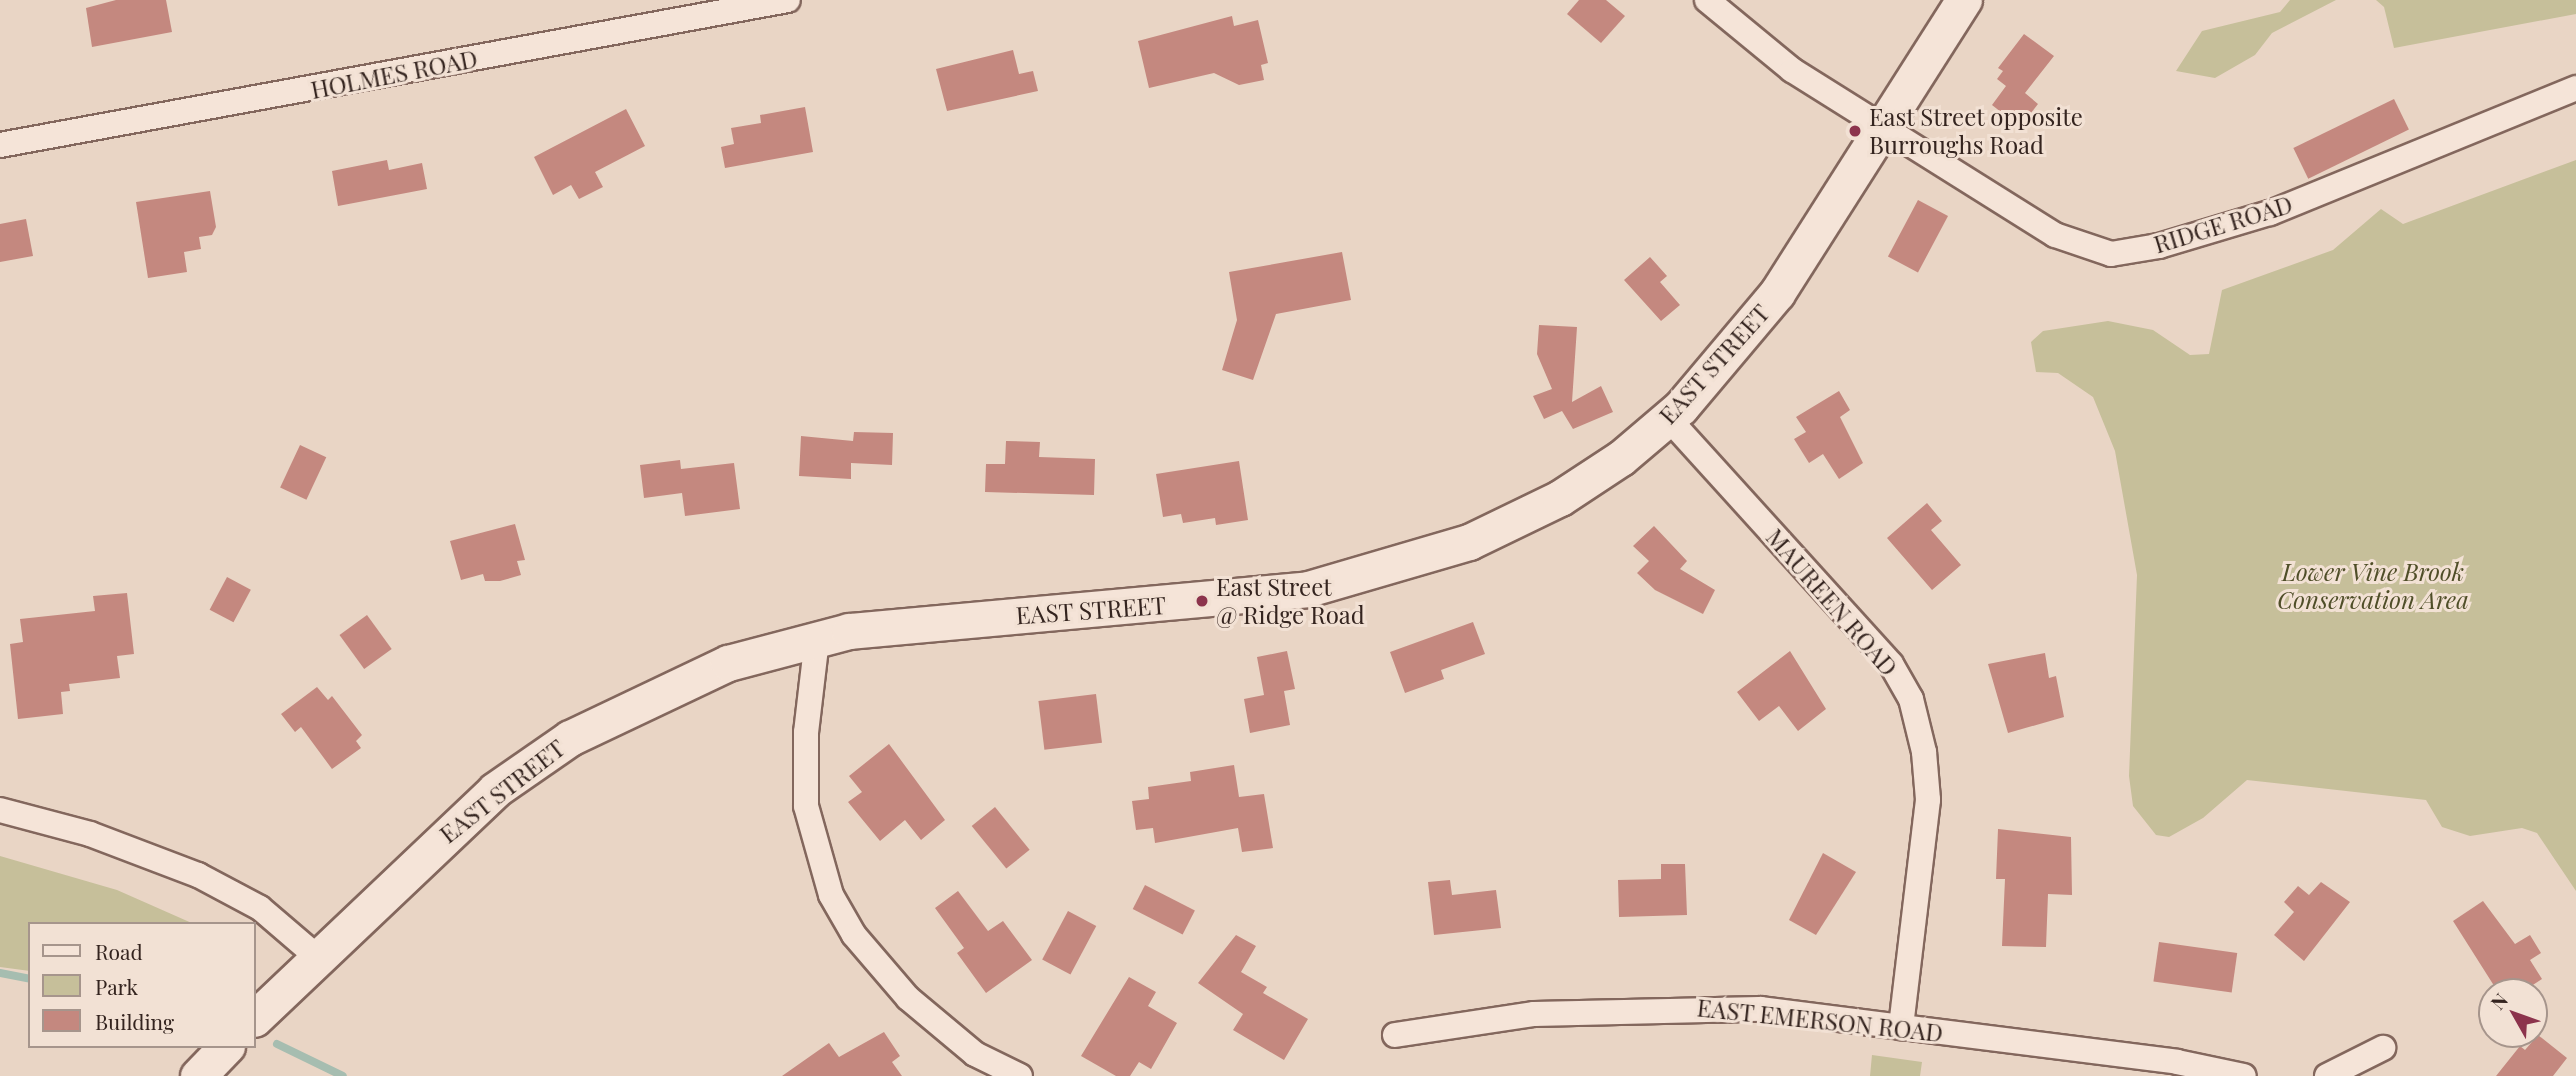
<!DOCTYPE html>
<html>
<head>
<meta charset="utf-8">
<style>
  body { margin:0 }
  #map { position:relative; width:2576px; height:1076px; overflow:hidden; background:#e9d5c5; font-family:"Playfair Display",serif }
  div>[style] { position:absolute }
  .green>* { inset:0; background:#c6bf9a }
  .stream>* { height:8px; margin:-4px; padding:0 4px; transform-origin:4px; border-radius:4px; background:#a6bdb0 }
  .building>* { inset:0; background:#c4887f; transform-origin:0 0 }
  .roads { filter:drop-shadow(2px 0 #83675d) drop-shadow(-2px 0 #83675d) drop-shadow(0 2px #83675d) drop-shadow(0 -2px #83675d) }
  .street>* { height:24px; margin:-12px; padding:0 12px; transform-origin:12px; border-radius:12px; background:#f5e4d8 }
  .secondary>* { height:35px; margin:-17.5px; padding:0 17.5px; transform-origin:17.5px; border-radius:17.5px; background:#f5e4d8 }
  .dots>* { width:19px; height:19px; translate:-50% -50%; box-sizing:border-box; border:4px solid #f2e1d4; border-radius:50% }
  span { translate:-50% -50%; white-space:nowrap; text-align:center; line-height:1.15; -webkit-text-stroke:6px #f2e1d4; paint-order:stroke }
  .street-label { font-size:24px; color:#34241f }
  .poi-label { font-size:24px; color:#34241f }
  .left { translate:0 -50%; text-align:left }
  .park-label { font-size:24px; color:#4f4e28; font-style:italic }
  .legend { position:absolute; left:28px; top:922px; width:228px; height:126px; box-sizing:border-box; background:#f2e1d4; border:2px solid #a6958c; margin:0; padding:9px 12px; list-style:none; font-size:21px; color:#34241f }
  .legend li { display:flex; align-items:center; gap:14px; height:35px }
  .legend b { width:35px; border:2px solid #a6958c }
  .north { position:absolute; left:2478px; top:978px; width:70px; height:70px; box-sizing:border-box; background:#f2e1d4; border:2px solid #a6958c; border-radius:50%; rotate:310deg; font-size:19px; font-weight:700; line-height:28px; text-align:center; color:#34241f }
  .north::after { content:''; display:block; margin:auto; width:24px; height:32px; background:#8c334c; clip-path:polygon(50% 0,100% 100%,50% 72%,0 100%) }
</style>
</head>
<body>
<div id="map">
  <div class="green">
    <div style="clip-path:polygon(2290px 0,2336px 0,2272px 33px,2255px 55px,2215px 78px,2176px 71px,2202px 31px,2280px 12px)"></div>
    <div style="clip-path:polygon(2376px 0,2576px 0,2576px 14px,2394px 48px,2384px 7px)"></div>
    <div style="clip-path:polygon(2576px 160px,2576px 891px,2537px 833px,2522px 828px,2470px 836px,2442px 827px,2426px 800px,2247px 780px,2203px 818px,2169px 837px,2156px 835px,2133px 806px,2129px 776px,2137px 575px,2115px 451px,2093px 397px,2058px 373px,2036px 372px,2031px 342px,2043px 331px,2108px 321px,2153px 330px,2190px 355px,2209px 354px,2222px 290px,2333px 250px,2381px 209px,2403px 224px)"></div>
    <div style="clip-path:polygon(0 856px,117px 890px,194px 924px,30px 924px,30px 971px,0 967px)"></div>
    <div style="clip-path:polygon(1872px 1055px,1922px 1062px,1920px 1076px,1870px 1076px)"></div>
  </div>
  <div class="stream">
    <div style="left:0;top:973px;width:31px;rotate:11deg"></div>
    <div style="left:277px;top:1044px;width:73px;rotate:25.9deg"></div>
  </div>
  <div class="building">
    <div style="clip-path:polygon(116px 0,166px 0,172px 32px,92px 47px,86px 8px)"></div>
    <div style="clip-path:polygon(1579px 0,1606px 0,1625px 16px,1601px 43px,1567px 14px)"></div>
    <div style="clip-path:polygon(1232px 16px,1234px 26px,1258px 20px,1268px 63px,1261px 65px,1264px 80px,1239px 85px,1214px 73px,1149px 88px,1138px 41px)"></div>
    <div style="clip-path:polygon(2024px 34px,2054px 56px,2025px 93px,2038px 104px,2020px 127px,1992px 105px,2006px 86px,1997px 79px,2003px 71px,1998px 68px)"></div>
    <div style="clip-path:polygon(1013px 50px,1019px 74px,1033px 71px,1038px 91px,947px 111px,936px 69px)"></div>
    <div style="left:2394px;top:99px;width:34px;height:112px;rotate:64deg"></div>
    <div style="clip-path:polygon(805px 107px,813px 152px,725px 168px,721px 147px,734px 144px,731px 128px,761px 123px,760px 115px)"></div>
    <div style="clip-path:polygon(626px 109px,645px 146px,595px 172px,603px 187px,579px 199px,571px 185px,553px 195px,534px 157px)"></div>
    <div style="clip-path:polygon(387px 160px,389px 170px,422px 163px,427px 189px,338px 206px,332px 171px)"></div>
    <div style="clip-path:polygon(210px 191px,216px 227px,212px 235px,199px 237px,201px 249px,184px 252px,187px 272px,148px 278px,136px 202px)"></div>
    <div style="left:1918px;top:200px;width:34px;height:64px;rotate:28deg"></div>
    <div style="clip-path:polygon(26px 219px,33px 256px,0 262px,0 224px)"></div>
    <div style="clip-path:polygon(1342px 252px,1351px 300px,1276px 314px,1253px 380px,1222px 370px,1237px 320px,1229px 272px)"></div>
    <div style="clip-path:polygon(1650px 257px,1667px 276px,1660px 282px,1680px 305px,1661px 321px,1624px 280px)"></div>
    <div style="clip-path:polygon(1539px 325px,1577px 327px,1572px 402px,1601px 386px,1613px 412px,1573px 429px,1562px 411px,1544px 419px,1533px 396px,1552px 389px,1537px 354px)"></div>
    <div style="clip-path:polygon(1839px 391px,1850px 410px,1840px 417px,1863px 463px,1839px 479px,1823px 454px,1809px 463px,1794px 439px,1806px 432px,1796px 417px)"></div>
    <div style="clip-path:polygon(854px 432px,893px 433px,892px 465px,851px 463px,851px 479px,799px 476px,801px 436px,853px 441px)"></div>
    <div style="clip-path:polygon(1006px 441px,1040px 442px,1039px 457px,1095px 459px,1094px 495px,985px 492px,986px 464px,1005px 464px)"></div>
    <div style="left:300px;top:445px;width:29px;height:47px;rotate:25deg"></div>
    <div style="clip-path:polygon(680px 460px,681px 469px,734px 463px,740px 509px,685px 516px,682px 493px,644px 498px,640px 465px)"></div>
    <div style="clip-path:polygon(1239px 461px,1248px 520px,1216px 525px,1215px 518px,1183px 523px,1181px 514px,1163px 517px,1156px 474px)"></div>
    <div style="clip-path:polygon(1927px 503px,1942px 521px,1931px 530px,1961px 565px,1932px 590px,1887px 538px)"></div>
    <div style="clip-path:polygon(515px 524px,525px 560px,517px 561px,521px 575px,500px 581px,485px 581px,483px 574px,461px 580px,450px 541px)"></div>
    <div style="clip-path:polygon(1654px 526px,1687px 561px,1680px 569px,1715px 590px,1703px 614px,1655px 590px,1637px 573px,1649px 561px,1633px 546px)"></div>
    <div style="left:227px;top:577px;width:27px;height:37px;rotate:28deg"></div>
    <div style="clip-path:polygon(127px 593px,134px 654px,117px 656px,120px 678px,69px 684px,70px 691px,61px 692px,63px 714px,18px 719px,10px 644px,23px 642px,20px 619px,95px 611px,93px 596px)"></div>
    <div style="left:367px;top:615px;width:42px;height:34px;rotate:54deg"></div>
    <div style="clip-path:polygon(1473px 622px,1485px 654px,1441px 670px,1444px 679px,1405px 693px,1390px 652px)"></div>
    <div style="clip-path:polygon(1287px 651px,1295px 689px,1284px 691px,1290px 725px,1250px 733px,1244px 699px,1264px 695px,1257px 657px)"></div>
    <div style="clip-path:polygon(1790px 651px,1826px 709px,1798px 731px,1779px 706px,1759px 721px,1737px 692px)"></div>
    <div style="clip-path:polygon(2045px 653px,2049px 678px,2056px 676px,2064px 717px,2008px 733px,1988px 664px)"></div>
    <div style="clip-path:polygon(317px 687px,328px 700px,332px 696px,362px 735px,356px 741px,361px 748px,332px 769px,301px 727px,295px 732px,281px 714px)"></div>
    <div style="left:1096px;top:694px;width:49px;height:58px;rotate:83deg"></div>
    <div style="clip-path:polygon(889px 744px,945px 820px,921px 840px,905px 820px,880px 841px,848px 802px,862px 792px,849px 776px)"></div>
    <div style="clip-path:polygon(1234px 765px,1239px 797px,1264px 794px,1273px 848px,1242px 852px,1238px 828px,1155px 843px,1153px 828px,1136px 830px,1132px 801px,1149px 799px,1148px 787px,1191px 781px,1190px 772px)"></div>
    <div style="left:995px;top:807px;width:55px;height:30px;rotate:51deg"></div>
    <div style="clip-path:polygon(1998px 829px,2071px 837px,2072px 895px,2048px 894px,2046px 947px,2002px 946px,2005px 879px,1996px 879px)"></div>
    <div style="clip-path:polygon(1823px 853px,1856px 872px,1816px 935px,1789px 920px)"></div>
    <div style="clip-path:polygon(1661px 864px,1685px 864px,1687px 915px,1619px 917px,1618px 880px,1661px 879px)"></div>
    <div style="clip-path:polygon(1450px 880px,1452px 895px,1496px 890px,1501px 928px,1434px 935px,1428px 882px)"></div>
    <div style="clip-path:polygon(2321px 882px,2350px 902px,2304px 961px,2274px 935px,2294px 912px,2284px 902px,2298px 886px,2309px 895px)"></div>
    <div style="left:1145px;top:885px;width:56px;height:27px;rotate:27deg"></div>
    <div style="clip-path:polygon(958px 891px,988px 931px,1003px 921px,1032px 960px,986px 993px,957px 953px,964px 948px,935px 908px)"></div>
    <div style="clip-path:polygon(2483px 901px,2515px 944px,2530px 935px,2541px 953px,2530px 960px,2542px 979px,2522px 992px,2498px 992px,2453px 921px)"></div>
    <div style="left:1068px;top:911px;width:32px;height:55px;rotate:28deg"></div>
    <div style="clip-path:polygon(1236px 935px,1256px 946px,1241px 972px,1267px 987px,1263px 993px,1308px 1019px,1284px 1060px,1233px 1030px,1243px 1014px,1198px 983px)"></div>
    <div style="left:2159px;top:942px;width:79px;height:40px;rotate:8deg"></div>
    <div style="clip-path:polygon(1129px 977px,1156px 992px,1148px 1006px,1177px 1023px,1151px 1069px,1139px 1062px,1130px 1076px,1116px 1076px,1081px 1056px)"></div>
    <div style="clip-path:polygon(884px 1032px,900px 1056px,892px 1062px,902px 1076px,782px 1076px,829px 1043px,839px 1057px)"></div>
    <div style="clip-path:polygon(2538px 1035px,2567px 1058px,2553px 1076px,2496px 1076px,2520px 1046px,2525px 1050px)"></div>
  </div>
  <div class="roads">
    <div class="street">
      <div style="left:1707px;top:0;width:110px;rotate:39.5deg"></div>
      <div style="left:1792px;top:70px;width:310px;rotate:32.1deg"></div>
      <div style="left:2055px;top:235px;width:59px;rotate:18.7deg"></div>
      <div style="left:2111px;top:254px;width:49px;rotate:-9.5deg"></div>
      <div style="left:2159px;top:246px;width:116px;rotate:-16.6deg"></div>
      <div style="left:2270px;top:213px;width:331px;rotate:-22.2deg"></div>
      <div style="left:0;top:145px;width:801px;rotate:-10.43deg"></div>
      <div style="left:1668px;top:418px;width:332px;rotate:47.8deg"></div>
      <div style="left:1891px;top:664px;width:40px;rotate:60.3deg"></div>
      <div style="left:1911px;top:699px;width:55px;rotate:76.2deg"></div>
      <div style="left:1924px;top:752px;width:48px;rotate:85.2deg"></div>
      <div style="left:1928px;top:800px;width:229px;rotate:96.8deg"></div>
      <div style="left:817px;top:639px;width:94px;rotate:96.7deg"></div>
      <div style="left:806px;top:732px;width:74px;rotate:90deg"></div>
      <div style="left:806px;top:806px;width:92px;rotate:74.3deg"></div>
      <div style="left:831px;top:895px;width:46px;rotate:60.1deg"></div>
      <div style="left:854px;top:935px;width:83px;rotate:49.4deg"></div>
      <div style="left:908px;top:998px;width:87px;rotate:39.9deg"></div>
      <div style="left:975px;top:1054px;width:50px;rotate:26.1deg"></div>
      <div style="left:0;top:810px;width:93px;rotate:14.9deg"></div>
      <div style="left:90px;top:834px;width:116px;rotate:20.8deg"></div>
      <div style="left:198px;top:875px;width:70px;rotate:28deg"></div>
      <div style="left:260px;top:908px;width:74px;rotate:40.6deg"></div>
      <div style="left:1395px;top:1035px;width:141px;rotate:-8.6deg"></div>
      <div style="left:1534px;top:1014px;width:226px;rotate:-1.3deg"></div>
      <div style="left:1760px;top:1009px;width:420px;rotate:7.2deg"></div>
      <div style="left:2177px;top:1062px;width:68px;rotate:11.8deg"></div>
      <div style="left:2327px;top:1076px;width:63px;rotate:-26.6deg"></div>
    </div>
    <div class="secondary">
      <div style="left:254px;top:1019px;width:332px;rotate:-43.5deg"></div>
      <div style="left:495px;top:790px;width:91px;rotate:-34.7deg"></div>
      <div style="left:570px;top:738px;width:175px;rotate:-25.4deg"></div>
      <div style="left:728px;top:663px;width:125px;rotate:-14.8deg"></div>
      <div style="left:849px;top:631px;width:461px;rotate:-5.2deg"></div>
      <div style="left:1308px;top:589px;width:168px;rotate:-16.3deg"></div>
      <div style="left:1469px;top:542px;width:101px;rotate:-25.8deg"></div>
      <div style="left:1560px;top:498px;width:73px;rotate:-33.3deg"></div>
      <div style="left:1621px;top:458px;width:79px;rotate:-40.4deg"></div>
      <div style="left:1681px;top:407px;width:149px;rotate:-49.9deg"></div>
      <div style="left:1777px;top:293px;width:348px;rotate:-57.5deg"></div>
      <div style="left:198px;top:1076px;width:42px;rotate:-46deg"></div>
    </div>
  </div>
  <div class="dots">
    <div style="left:1855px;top:131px;background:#8c334c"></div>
    <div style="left:1202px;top:601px;background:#8c334c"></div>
  </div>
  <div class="street-label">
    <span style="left:394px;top:74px;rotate:-11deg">HOLMES ROAD</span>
    <span style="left:2223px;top:224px;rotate:-17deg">RIDGE ROAD</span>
    <span style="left:1714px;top:364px;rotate:-48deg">EAST STREET</span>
    <span style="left:1832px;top:602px;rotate:49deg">MAUREEN ROAD</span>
    <span style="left:1091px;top:610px;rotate:-4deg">EAST STREET</span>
    <span style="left:502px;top:791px;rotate:-38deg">EAST STREET</span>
    <span style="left:1820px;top:1020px;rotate:6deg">EAST EMERSON ROAD</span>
  </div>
  <div class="poi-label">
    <span class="left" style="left:1869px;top:131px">East Street opposite<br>Burroughs Road</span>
    <span class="left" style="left:1216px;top:601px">East Street<br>@ Ridge Road</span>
  </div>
  <div class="park-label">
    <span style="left:2373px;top:586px">Lower Vine Brook<br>Conservation Area</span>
  </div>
  <ul class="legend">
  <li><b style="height:9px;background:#f5e4d8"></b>Road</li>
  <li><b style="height:19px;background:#c6bf9a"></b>Park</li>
  <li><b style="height:19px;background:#c4887f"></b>Building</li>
  </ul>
  <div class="north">N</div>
</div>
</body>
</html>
